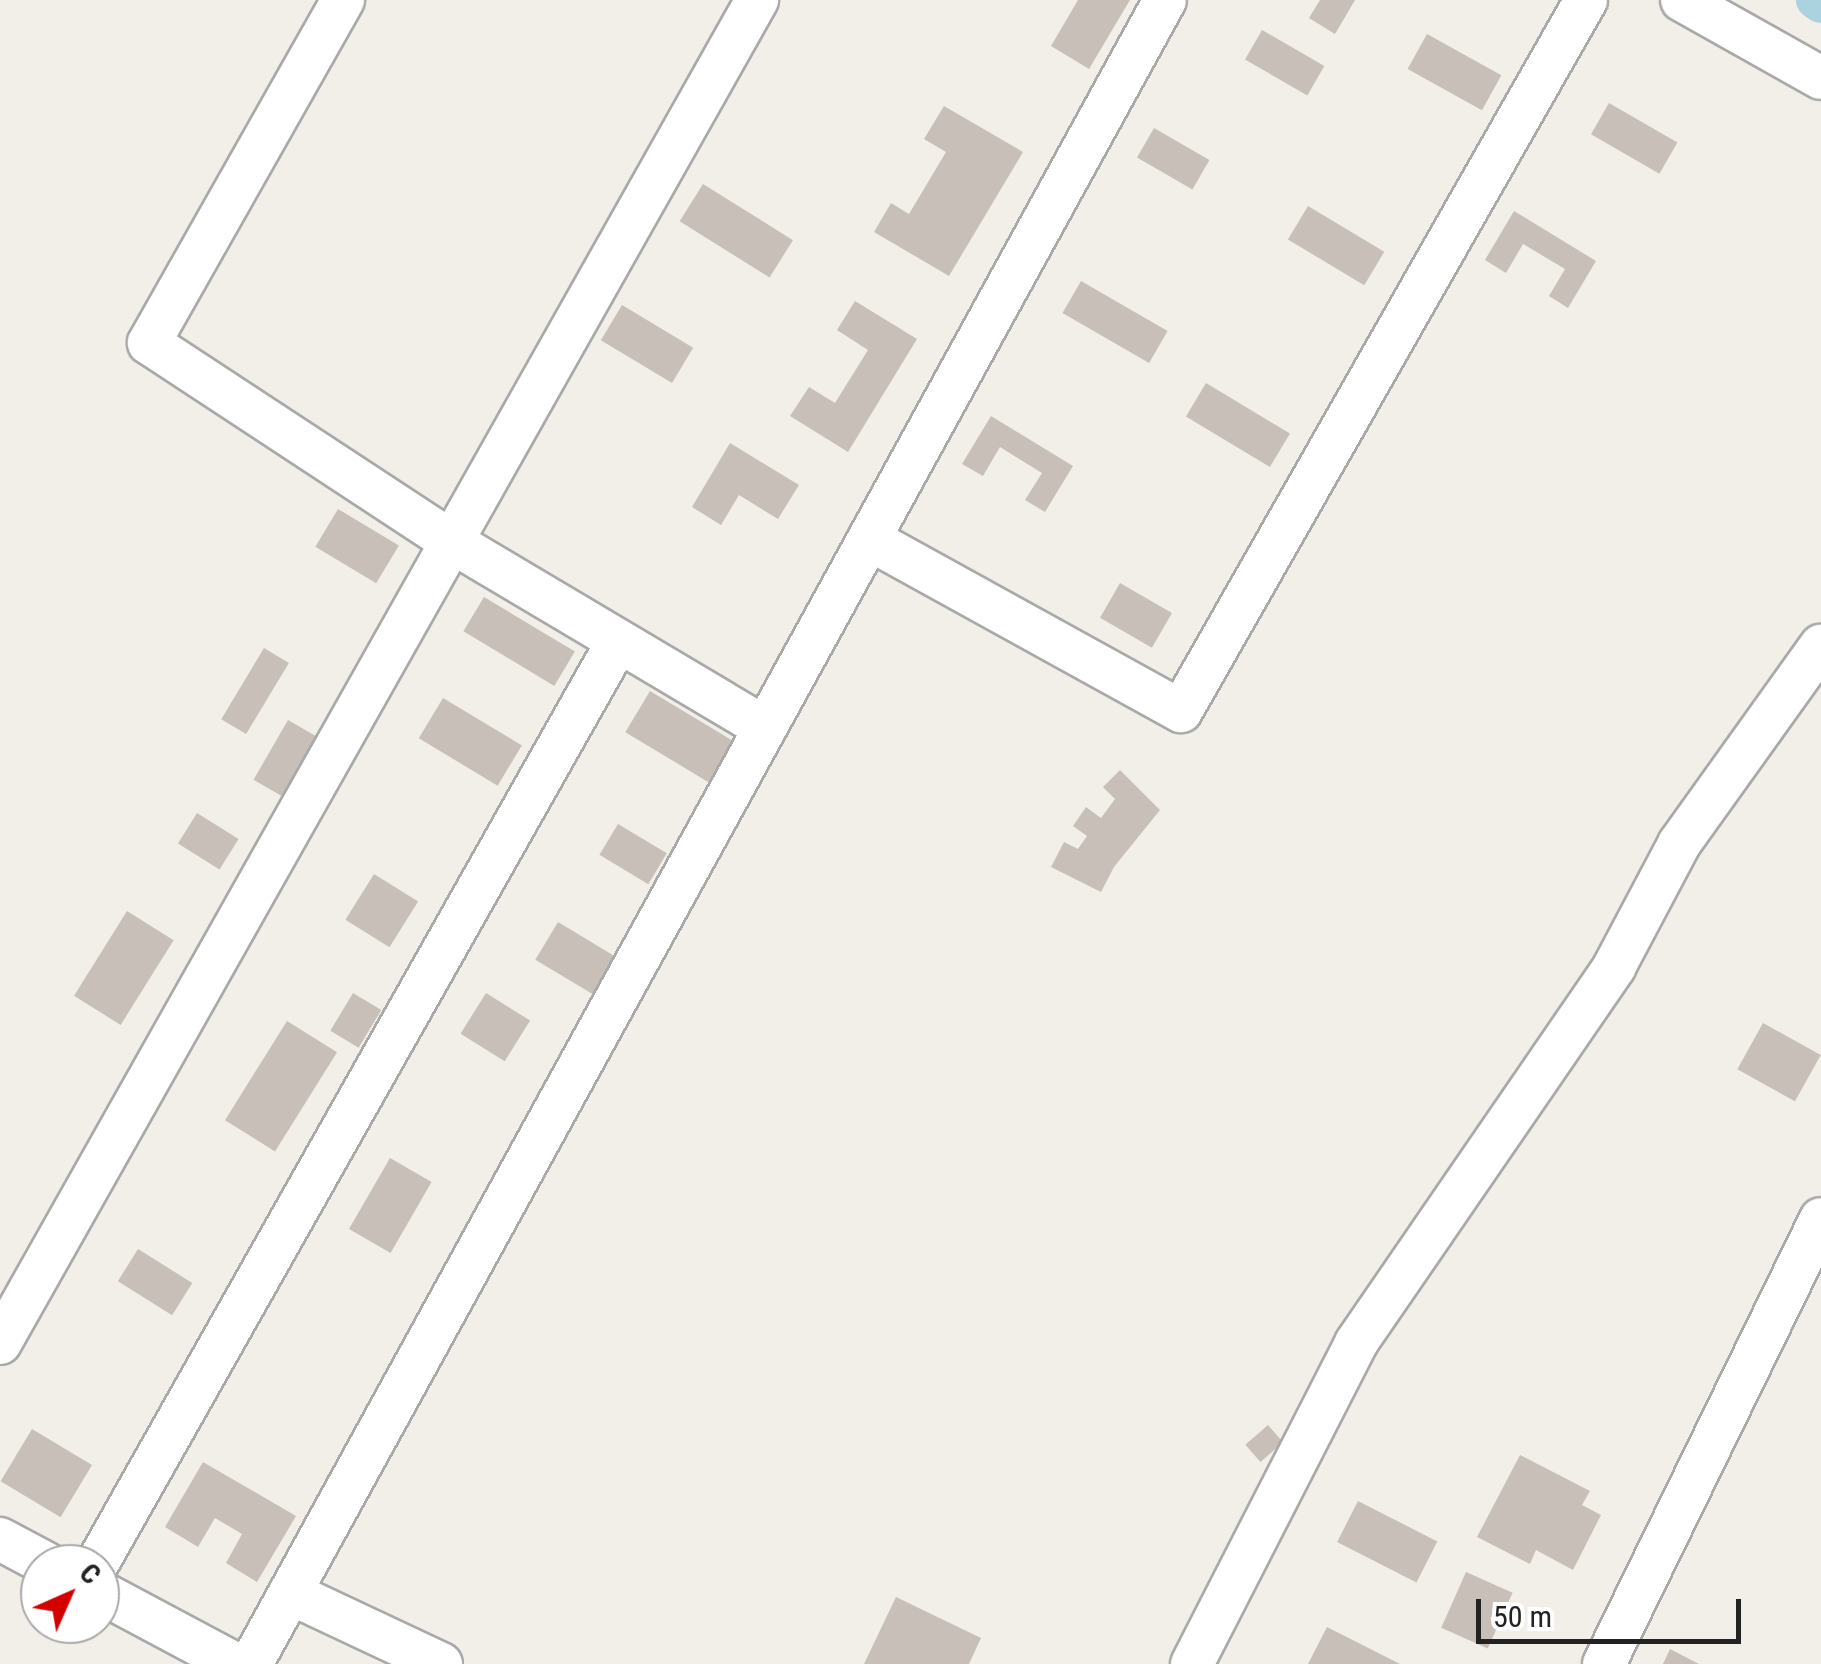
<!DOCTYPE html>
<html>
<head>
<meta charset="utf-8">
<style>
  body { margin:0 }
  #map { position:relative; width:1821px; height:1664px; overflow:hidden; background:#f2efe9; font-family:"Roboto Condensed",sans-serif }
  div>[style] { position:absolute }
  .canal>* { height:38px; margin:-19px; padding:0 19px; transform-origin:19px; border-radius:19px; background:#aad3df }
  .building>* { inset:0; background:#c7bfb8; transform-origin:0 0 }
  .roads { filter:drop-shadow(2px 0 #a9a9a9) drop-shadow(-2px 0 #a9a9a9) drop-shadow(0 2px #a9a9a9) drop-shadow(0 -2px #a9a9a9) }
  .minor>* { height:42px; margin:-21px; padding:0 21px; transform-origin:21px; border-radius:21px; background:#fff }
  span { translate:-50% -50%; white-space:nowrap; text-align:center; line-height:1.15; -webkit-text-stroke:9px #fff; paint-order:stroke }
  .north { position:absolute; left:20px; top:1544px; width:100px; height:100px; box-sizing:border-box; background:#fff; border:2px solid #a7a7a7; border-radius:50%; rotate:45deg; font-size:28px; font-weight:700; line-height:40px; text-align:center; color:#222 }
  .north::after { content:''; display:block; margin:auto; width:35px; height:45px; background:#d40000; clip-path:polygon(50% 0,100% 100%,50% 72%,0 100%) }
  .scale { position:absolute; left:1476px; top:1599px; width:265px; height:45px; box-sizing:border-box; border:5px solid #222; border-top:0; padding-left:12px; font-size:30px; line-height:35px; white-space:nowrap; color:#222; -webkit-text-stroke:8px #fff; paint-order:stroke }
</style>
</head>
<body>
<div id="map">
  <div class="canal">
    <div style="left:1815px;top:0;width:7px;rotate:34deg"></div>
  </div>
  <div class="building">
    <div style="clip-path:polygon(1078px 0,1130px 0,1089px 69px,1051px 46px)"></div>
    <div style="clip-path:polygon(1320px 0,1355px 0,1335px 34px,1309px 18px)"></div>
    <div style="left:1262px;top:30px;width:72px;height:34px;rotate:30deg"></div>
    <div style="left:1427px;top:34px;width:85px;height:40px;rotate:29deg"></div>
    <div style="left:1609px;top:103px;width:79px;height:36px;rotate:30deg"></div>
    <div style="clip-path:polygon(944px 106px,1023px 152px,949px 276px,874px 232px,891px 203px,909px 214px,946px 152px,924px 139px)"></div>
    <div style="left:1154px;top:128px;width:64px;height:34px;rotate:30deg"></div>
    <div style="left:703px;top:184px;width:106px;height:44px;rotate:32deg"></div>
    <div style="left:1308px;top:206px;width:89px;height:39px;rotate:31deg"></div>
    <div style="clip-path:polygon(1514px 211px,1596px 261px,1568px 308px,1549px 296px,1565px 269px,1523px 244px,1506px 273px,1485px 260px)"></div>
    <div style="left:1081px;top:281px;width:100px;height:37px;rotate:30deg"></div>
    <div style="clip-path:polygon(855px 301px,917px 339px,848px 452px,790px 416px,809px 387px,835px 403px,868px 350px,837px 330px)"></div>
    <div style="left:622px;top:305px;width:83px;height:41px;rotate:31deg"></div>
    <div style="left:1206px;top:383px;width:98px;height:39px;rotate:31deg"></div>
    <div style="clip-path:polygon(991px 416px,1073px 466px,1045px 512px,1025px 500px,1042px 473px,1000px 447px,983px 476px,962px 464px)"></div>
    <div style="clip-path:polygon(730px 443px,799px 485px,778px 519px,739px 495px,721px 525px,692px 507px)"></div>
    <div style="left:338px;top:509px;width:71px;height:44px;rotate:31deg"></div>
    <div style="left:1120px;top:583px;width:60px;height:40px;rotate:30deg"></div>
    <div style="left:484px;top:597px;width:106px;height:40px;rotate:31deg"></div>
    <div style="left:264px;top:648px;width:29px;height:83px;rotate:31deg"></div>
    <div style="left:650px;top:691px;width:100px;height:48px;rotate:31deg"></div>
    <div style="left:443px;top:698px;width:92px;height:47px;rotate:31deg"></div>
    <div style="left:288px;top:720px;width:34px;height:69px;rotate:30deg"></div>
    <div style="clip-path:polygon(1120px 770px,1160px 810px,1114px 867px,1101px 892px,1051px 867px,1064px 842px,1078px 849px,1087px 836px,1073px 826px,1086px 807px,1101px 818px,1115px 799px,1103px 787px)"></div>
    <div style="left:197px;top:813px;width:49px;height:36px;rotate:32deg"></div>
    <div style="left:618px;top:824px;width:57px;height:36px;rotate:31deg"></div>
    <div style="left:374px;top:874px;width:52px;height:54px;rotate:32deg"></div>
    <div style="left:127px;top:911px;width:55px;height:100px;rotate:32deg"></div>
    <div style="left:558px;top:922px;width:76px;height:44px;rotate:31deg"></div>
    <div style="left:353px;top:993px;width:33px;height:44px;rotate:31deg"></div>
    <div style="left:486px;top:993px;width:52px;height:48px;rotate:32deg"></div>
    <div style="left:287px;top:1021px;width:59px;height:117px;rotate:32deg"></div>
    <div style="left:1763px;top:1023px;width:66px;height:53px;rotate:29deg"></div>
    <div style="left:390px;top:1158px;width:48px;height:82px;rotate:30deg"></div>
    <div style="left:138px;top:1249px;width:64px;height:38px;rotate:32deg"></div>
    <div style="left:1268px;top:1425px;width:23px;height:30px;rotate:49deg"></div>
    <div style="left:32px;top:1429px;width:70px;height:61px;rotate:31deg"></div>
    <div style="clip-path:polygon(1520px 1455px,1590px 1491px,1582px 1505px,1601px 1515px,1573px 1570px,1536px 1550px,1530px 1564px,1477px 1537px)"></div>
    <div style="clip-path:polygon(203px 1462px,296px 1516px,257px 1582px,226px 1563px,242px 1534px,215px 1518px,198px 1547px,165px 1527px)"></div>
    <div style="left:1358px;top:1501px;width:89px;height:46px;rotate:27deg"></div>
    <div style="left:1466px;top:1572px;width:51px;height:61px;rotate:24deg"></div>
    <div style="clip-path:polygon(896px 1597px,981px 1638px,969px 1664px,864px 1664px)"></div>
    <div style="clip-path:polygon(1327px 1627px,1400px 1664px,1308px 1664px)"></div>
    <div style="clip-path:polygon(1670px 1649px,1699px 1664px,1663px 1664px)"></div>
  </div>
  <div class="roads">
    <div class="minor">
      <div style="left:343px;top:0;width:394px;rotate:119.5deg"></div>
      <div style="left:149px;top:343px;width:363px;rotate:33.3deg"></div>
      <div style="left:452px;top:542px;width:364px;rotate:30.7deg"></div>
      <div style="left:1682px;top:0;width:159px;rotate:29.3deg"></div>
      <div style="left:869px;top:539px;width:356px;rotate:28.9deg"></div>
      <div style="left:1181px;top:711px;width:818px;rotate:-60.33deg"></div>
      <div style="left:0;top:1343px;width:1542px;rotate:-60.59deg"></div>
      <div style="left:0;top:1539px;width:53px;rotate:28deg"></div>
      <div style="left:97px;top:1564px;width:1058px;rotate:-60.55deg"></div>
      <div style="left:100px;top:1592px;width:153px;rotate:28.1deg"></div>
      <div style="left:290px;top:1593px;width:167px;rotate:25.2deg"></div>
      <div style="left:251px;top:1664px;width:1898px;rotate:-61.22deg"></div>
      <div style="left:1192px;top:1664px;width:360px;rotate:-62.9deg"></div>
      <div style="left:1356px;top:1343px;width:456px;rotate:-55.5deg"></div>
      <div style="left:1614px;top:967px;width:139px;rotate:-62.1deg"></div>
      <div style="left:1679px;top:844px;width:244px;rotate:-54.4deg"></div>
      <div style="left:1604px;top:1664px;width:495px;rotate:-64deg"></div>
    </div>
  </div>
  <div class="north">С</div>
  <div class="scale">50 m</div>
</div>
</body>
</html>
